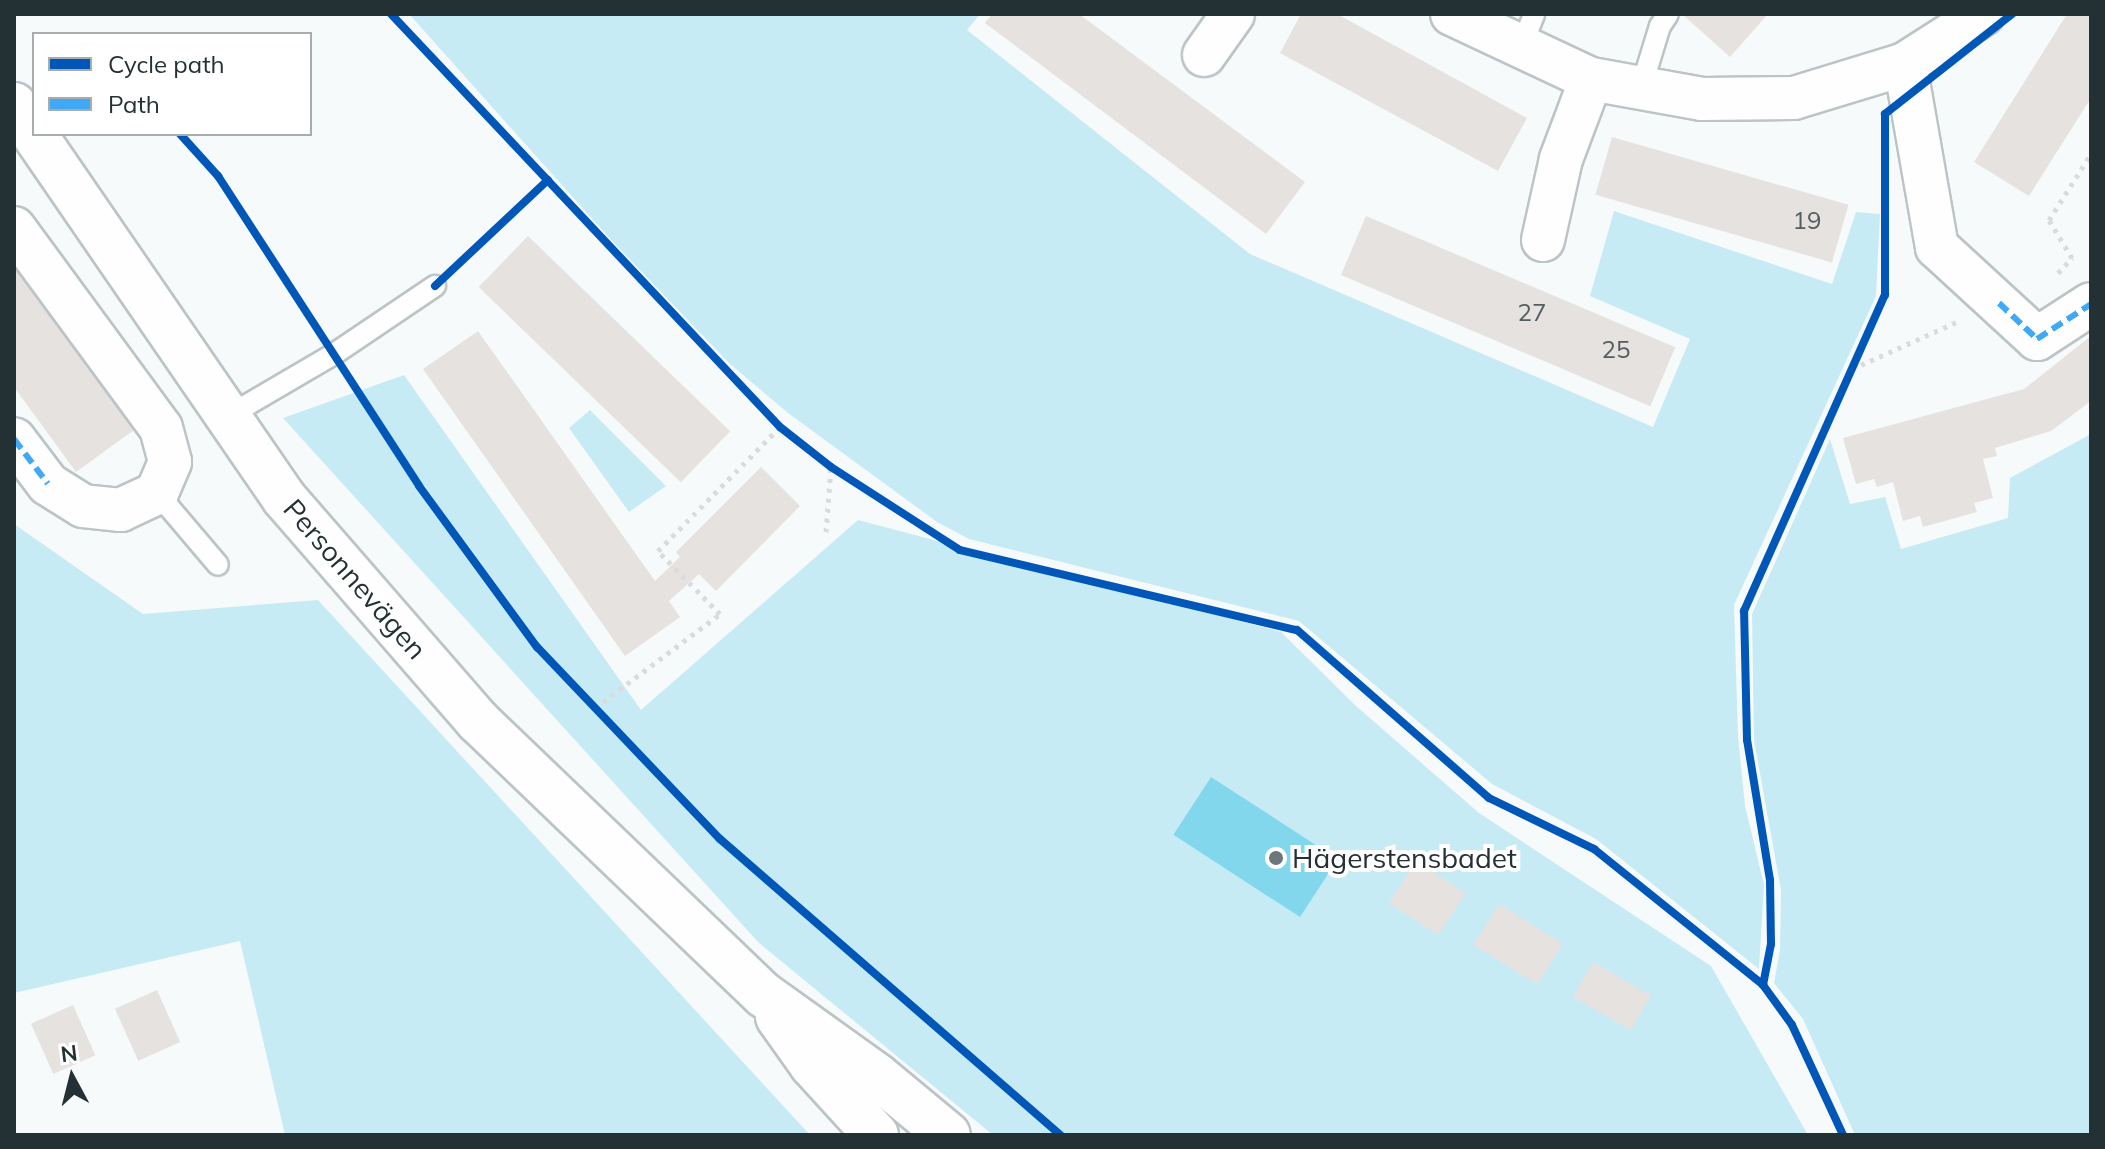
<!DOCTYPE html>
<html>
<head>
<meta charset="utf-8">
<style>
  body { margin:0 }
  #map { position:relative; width:2105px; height:1149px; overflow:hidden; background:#f7fafb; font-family:Mulish,sans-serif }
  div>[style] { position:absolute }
  .green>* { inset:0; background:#c7ebf5 }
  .water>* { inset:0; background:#83d7ec; transform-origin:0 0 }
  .building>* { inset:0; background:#e5e2df; transform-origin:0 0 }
  .path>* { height:5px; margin-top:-2.5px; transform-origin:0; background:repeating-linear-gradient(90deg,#d9dbdc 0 4px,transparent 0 10px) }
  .roads { filter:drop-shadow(2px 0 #bcc4c6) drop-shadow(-2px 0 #bcc4c6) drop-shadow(0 2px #bcc4c6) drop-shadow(0 -2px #bcc4c6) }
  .lane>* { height:20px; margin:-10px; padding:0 10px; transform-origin:10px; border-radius:10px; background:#fefefe }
  .street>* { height:42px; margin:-21px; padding:0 21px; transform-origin:21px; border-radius:21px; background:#fefefe }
  .secondary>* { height:44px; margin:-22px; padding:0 22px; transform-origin:22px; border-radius:22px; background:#fefefe }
  .quiet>* { height:6px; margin-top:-3px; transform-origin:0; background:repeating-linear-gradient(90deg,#3fa9f5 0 12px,transparent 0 18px) }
  .cycleway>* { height:8px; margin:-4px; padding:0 4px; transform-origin:4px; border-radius:4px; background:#0057b8 }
  .dots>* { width:22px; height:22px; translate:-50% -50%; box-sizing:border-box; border:4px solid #fff; border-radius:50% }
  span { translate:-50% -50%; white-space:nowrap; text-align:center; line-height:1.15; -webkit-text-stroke:8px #fff; paint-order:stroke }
  .number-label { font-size:24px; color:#545e60 }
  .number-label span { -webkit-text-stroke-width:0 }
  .street-label { font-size:28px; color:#233034 }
  .poi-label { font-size:28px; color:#233034 }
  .left { translate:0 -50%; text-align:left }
  .frame { position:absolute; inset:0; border:16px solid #233034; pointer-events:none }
  .legend { position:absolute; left:32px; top:32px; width:280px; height:104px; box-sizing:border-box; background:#fff; border:2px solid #a7acae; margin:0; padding:10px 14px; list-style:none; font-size:24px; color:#233034 }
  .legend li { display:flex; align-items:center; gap:16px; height:40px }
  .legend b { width:40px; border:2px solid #a7acae }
  .north { position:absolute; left:32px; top:1037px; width:80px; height:80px; -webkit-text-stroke:6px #fff; paint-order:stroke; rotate:353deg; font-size:22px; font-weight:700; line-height:32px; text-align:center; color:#233034 }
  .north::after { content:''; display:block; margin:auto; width:28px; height:36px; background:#233034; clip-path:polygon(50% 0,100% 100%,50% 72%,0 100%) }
</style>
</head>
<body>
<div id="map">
  <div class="green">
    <div style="clip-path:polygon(409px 14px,980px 14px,967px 30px,1250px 254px,1653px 427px,1690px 339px,1590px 296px,1614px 211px,1832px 284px,1856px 212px,1880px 214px,1876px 296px,1734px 605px,1738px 736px,1745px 806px,1764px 885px,1759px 969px,1596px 839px,1492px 784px,1299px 621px,969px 539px,937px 522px,788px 413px,729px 363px,613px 242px)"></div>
    <div style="clip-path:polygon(404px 375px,641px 710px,858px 520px,1281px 632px,1356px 706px,1479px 813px,1711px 966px,1808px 1135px,993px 1135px,759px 943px,283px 418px)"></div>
    <div style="clip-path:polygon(590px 410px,666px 486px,629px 512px,569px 428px)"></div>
    <div style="clip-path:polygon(2091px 434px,2091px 1135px,1855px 1135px,1803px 1019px,1774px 983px,1780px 950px,1781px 890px,1754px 740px,1752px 614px,1830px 439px,1850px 504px,1885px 497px,1901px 549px,2008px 518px,2010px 478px)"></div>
    <div style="clip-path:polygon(14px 524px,143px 614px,318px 600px,810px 1135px,285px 1135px,240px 941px,14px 993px)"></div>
  </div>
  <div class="water">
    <div style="left:1211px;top:777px;width:151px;height:69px;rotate:33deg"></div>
  </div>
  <div class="building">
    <div style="clip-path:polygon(992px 14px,1079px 14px,1305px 182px,1266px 234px,985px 23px)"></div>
    <div style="clip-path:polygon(1301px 14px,1337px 14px,1527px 118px,1498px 171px,1280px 53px)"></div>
    <div style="clip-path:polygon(1682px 14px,1768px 14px,1730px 57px)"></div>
    <div style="clip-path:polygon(2067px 14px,2091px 14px,2091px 98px,2029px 196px,1974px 162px)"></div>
    <div style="left:1612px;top:137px;width:246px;height:60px;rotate:16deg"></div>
    <div style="left:1366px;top:216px;width:336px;height:64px;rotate:23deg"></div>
    <div style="left:528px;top:236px;width:281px;height:71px;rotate:44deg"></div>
    <div style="clip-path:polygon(14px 251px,141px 425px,76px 472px,14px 387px)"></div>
    <div style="clip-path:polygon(478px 331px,655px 581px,680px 557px,676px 552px,761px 467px,800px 506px,716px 591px,699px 574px,669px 601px,680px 617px,625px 656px,423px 369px)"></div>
    <div style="clip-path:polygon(2091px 336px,2091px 401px,2051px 431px,1995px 448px,1997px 456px,1983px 459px,1993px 498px,1974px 503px,1977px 512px,1923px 527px,1920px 516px,1903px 521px,1893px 482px,1877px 487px,1874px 479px,1856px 484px,1843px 438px,2024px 389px)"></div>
    <div style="left:1416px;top:861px;width:59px;height:50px;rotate:33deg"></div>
    <div style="left:1499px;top:904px;width:75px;height:48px;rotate:32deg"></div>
    <div style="left:1593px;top:962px;width:67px;height:40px;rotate:30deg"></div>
    <div style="left:157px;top:990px;width:57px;height:46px;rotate:66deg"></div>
    <div style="left:73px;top:1005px;width:55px;height:46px;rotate:66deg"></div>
  </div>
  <div class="path">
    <div style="left:2058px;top:273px;width:21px;rotate:-47deg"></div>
    <div style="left:2072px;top:258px;width:44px;rotate:-121.2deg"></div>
    <div style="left:2049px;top:220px;width:78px;rotate:-57.5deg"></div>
    <div style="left:1852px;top:369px;width:117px;rotate:-24.2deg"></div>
    <div style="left:826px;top:532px;width:65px;rotate:-85.6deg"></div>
    <div style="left:595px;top:708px;width:156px;rotate:-36.9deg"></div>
    <div style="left:720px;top:614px;width:88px;rotate:-134.5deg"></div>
    <div style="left:658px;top:551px;width:174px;rotate:-45.5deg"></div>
  </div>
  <div class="roads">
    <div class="lane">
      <div style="left:1521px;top:47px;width:35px;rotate:-68deg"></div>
      <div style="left:1641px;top:88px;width:65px;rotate:-73deg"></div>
      <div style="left:1660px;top:26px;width:14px;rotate:-56deg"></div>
      <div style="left:228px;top:416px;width:123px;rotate:-30.3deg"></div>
      <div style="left:334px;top:354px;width:122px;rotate:-34deg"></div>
      <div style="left:157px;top:493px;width:94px;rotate:49.7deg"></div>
    </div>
    <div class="street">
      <div style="left:1452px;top:14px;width:153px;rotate:25.1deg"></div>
      <div style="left:1591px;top:79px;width:113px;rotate:10.2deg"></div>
      <div style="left:1702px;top:99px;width:92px;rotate:-0.6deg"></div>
      <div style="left:1794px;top:98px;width:116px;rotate:-17deg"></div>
      <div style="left:1905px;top:64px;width:93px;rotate:-32.7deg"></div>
      <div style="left:1204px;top:55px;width:50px;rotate:-54.7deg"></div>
      <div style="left:1905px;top:64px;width:186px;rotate:80.1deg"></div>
      <div style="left:1937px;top:247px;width:136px;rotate:42.6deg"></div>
      <div style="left:2037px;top:339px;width:64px;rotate:-32.9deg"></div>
      <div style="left:14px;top:228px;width:248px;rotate:53.7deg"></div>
      <div style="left:161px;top:428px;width:35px;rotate:75deg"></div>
      <div style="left:170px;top:462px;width:34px;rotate:113deg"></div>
      <div style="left:157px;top:493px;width:40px;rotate:155deg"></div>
      <div style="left:121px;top:510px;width:38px;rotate:-174deg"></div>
      <div style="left:83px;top:506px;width:41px;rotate:-147.8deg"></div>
      <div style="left:48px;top:484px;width:56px;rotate:-127.1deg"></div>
      <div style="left:1543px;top:240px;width:83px;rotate:-77.5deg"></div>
      <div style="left:1561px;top:159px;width:85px;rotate:-69.4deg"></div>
    </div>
    <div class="secondary">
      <div style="left:14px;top:105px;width:477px;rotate:55.5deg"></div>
      <div style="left:284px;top:498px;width:296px;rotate:49deg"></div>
      <div style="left:478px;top:721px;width:396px;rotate:43.8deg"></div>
      <div style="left:764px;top:995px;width:139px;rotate:35.6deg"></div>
      <div style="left:877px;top:1076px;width:92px;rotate:39.7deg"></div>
      <div style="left:778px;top:1017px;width:59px;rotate:54.7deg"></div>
      <div style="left:812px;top:1065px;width:95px;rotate:47.6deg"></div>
    </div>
  </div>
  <div class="quiet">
    <div style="left:1999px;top:303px;width:52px;rotate:43.5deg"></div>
    <div style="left:2037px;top:339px;width:64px;rotate:-32.9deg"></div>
    <div style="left:14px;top:439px;width:56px;rotate:52.9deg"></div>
  </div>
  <div class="cycleway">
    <div style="left:391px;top:14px;width:567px;rotate:46.71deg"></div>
    <div style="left:780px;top:427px;width:65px;rotate:38.1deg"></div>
    <div style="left:831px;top:467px;width:153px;rotate:32.8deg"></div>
    <div style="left:960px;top:550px;width:346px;rotate:13.4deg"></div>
    <div style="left:1297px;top:630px;width:255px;rotate:41.2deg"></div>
    <div style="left:1489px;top:798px;width:117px;rotate:25.9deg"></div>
    <div style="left:1594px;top:849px;width:217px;rotate:38.8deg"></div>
    <div style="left:1763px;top:985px;width:49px;rotate:54.1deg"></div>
    <div style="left:1792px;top:1025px;width:121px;rotate:65.1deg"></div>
    <div style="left:180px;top:134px;width:57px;rotate:47.9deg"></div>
    <div style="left:218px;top:176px;width:369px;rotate:57deg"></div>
    <div style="left:419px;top:486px;width:200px;rotate:53.8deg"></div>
    <div style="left:537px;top:647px;width:265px;rotate:46.4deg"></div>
    <div style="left:720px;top:839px;width:452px;rotate:41deg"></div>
    <div style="left:435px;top:286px;width:155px;rotate:-43.2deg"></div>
    <div style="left:1763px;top:985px;width:42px;rotate:-79deg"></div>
    <div style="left:1771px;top:944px;width:64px;rotate:-90.9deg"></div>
    <div style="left:1770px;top:880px;width:142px;rotate:-99.3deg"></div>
    <div style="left:1747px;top:740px;width:129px;rotate:-91.3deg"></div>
    <div style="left:1744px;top:611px;width:346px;rotate:-66deg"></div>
    <div style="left:1885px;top:295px;width:181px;rotate:-90deg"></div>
    <div style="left:1885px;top:114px;width:162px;rotate:-38.2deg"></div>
  </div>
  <div class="dots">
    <div style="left:1276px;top:858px;background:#6d777a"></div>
  </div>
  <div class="number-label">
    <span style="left:1807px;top:221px">19</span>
    <span style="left:1532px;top:313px">27</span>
    <span style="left:1616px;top:350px">25</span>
  </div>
  <div class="street-label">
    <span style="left:355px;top:579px;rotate:49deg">Personnevägen</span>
  </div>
  <div class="poi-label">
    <span class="left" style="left:1292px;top:858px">Hägerstensbadet</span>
  </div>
  <div class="frame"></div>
  <ul class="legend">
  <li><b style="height:10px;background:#0057b8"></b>Cycle path</li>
  <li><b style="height:10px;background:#3fa9f5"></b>Path</li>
  </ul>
  <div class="north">N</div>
</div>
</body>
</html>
